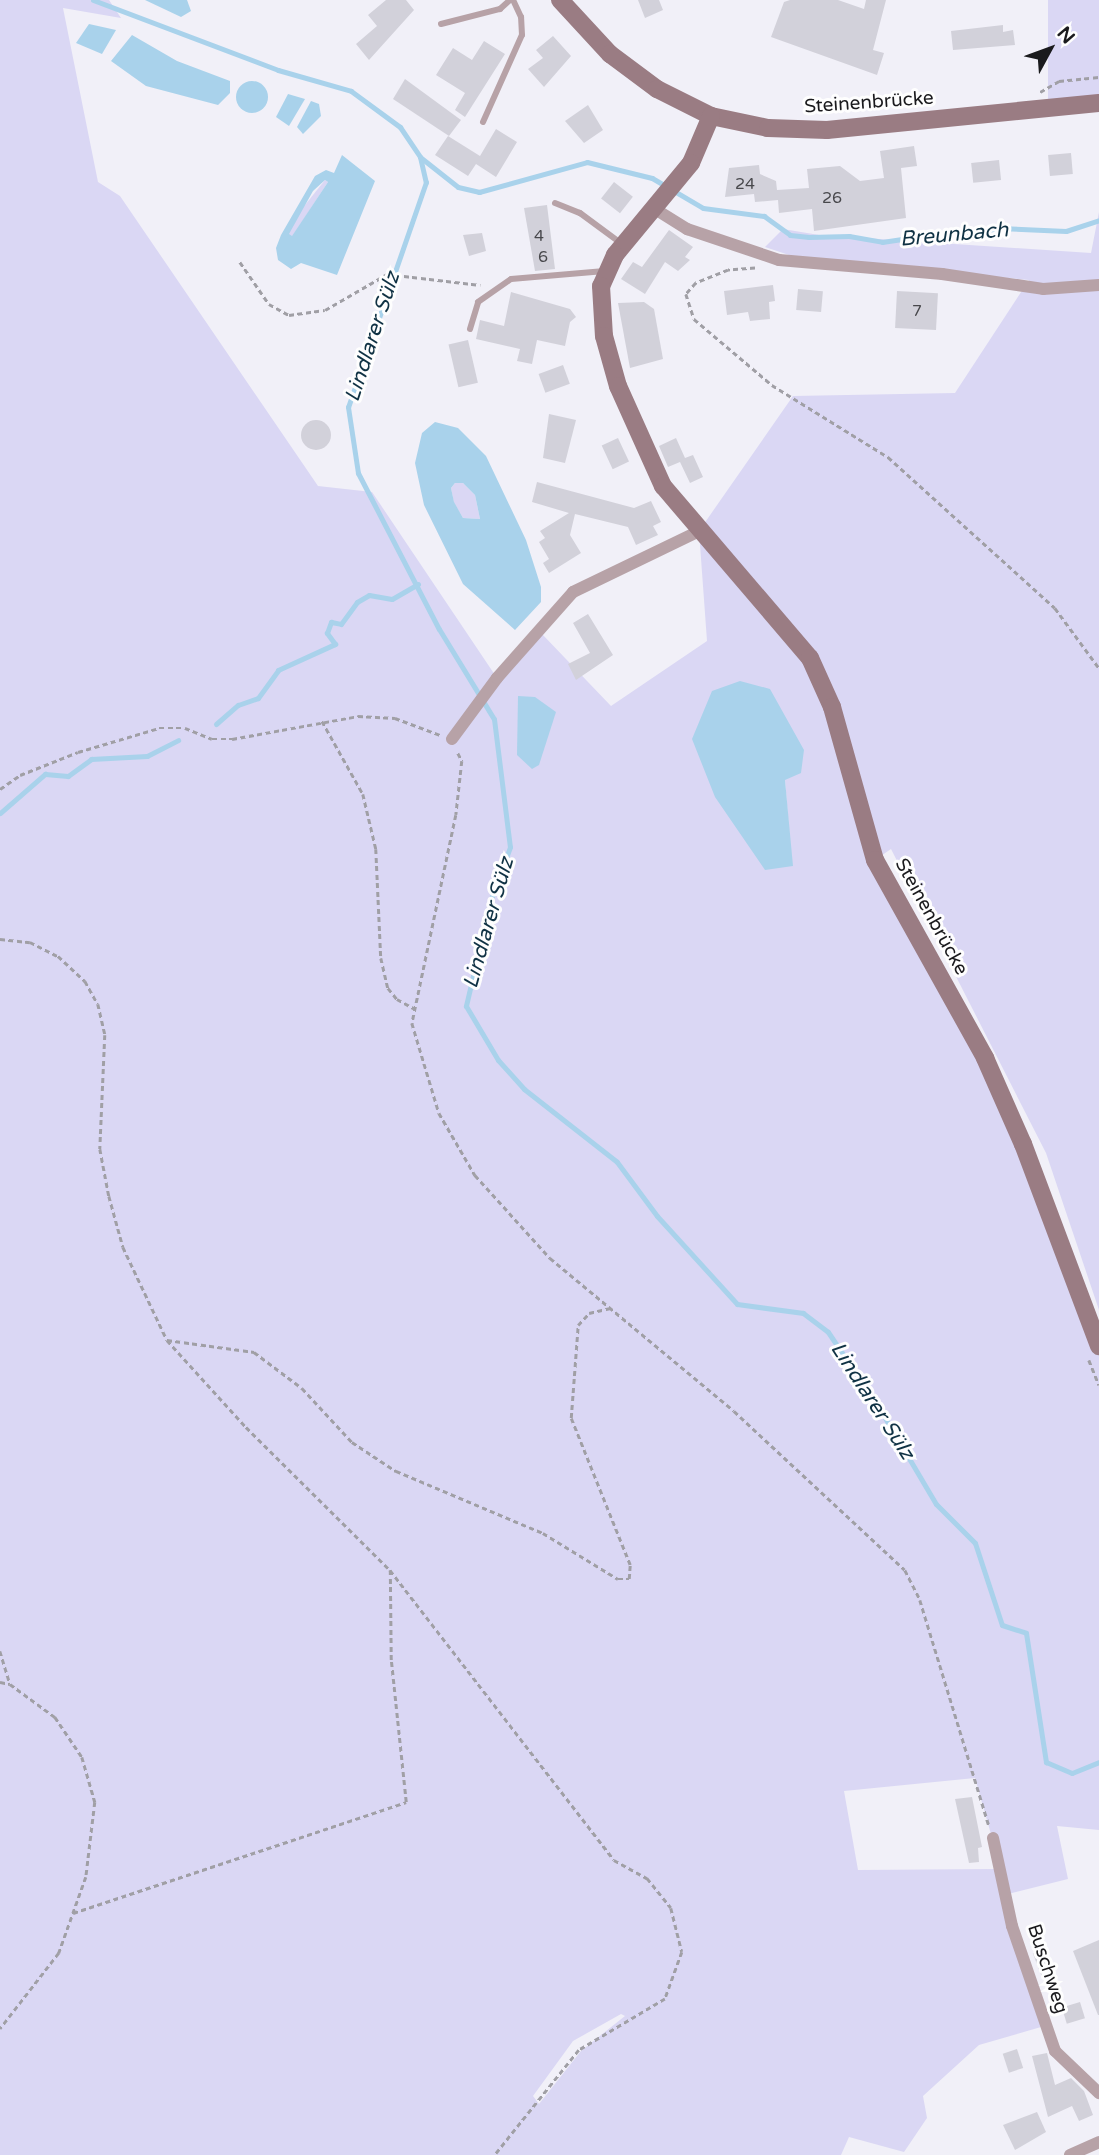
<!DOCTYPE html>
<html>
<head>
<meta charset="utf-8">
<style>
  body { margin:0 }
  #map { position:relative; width:1099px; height:2155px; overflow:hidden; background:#f1f0f8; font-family:"Varela Round",sans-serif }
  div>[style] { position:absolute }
  .green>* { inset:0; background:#dad7f4; transform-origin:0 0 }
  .water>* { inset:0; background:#a9d2eb }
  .round { border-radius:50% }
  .stream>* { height:5px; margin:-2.5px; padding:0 2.5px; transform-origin:2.5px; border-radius:2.5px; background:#a9d2eb }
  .building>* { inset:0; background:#d2d1da; transform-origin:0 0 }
  .path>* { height:2.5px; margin-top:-1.25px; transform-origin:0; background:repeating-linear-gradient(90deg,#a09fa5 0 5px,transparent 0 8.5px) }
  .service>* { height:6px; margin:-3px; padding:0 3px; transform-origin:3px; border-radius:3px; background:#b7a2a7 }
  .minor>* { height:12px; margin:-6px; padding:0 6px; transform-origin:6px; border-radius:6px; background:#b7a2a7 }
  .secondary>* { height:18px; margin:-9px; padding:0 9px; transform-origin:9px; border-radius:9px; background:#9a7c83 }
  span { translate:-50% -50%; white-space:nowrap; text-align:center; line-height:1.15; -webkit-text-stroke:6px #fefefe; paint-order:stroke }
  .number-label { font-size:16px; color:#48484c }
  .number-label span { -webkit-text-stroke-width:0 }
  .street-label { font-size:19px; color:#1a1a1d }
  .water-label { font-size:21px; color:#103244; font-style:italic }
  .north { position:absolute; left:1015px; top:14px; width:70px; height:70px; -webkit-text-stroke:5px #fefefe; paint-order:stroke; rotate:49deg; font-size:19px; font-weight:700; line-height:28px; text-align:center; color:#1a1a1d }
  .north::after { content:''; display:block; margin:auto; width:24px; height:32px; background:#1a1a1d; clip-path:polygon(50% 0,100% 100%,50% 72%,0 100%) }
</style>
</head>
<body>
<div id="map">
  <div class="green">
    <div style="clip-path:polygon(evenodd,0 0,109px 0,121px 18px,63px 8px,98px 182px,120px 196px,318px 486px,372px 492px,497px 678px,542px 634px,611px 706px,707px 641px,699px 531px,793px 396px,955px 393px,1029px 280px,795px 257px,765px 247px,783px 229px,819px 235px,1091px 253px,1099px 212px,1099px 1310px,1046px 1153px,891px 849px,875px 860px,985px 1058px,1099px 1346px,1099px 1830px,1057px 1826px,1068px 1879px,1008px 1894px,975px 1778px,844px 1791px,858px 1870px,996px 1869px,1041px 2027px,979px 2045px,923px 2096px,927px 2118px,904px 2152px,849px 2137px,841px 2155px,0 2155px,0 0,770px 689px,785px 780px,792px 866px,770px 689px,0 0,621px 2014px,625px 2016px,581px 2051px,539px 2104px,533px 2096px,573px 2041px,621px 2014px)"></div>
    <div style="left:1048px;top:0;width:51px;height:100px"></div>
    <div style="clip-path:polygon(325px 180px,328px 182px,292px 237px,288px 234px,301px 210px)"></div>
    <div style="clip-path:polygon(455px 483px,463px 483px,475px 495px,480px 519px,463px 518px,454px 503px,451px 488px)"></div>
  </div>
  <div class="water">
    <div style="clip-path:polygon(145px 0,187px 0,191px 11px,181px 17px)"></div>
    <div style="clip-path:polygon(89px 24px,116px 30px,102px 54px,76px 43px)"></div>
    <div style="clip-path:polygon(132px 35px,177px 61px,230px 81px,230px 93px,218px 105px,146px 86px,111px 61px)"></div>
    <div class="round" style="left:236px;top:81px;width:32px;height:32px"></div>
    <div style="clip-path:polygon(288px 94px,305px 99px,289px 126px,276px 117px)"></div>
    <div style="clip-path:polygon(311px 101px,319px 104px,321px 116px,303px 134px,297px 127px)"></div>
    <div style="clip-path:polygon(evenodd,342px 155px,375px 181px,337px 275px,301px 263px,291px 269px,278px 260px,276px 248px,281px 235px,315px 176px,326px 170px,334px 173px,342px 155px,325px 180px,328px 182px,292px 236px,289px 234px,313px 191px,325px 180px)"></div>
    <div style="clip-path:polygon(evenodd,435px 422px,458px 428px,486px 456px,526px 540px,541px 587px,541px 602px,515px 630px,463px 584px,424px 505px,415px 463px,422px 433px,435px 422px,455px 483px,463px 483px,475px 495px,480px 519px,463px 518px,454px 502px,451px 488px,455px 483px)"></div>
    <div style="clip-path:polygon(740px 681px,770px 689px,804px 750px,801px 773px,785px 780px,793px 866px,765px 870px,715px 797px,692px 739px,712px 691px)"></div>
    <div style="clip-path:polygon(518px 696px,535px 697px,556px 712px,539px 765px,532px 769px,517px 755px)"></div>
  </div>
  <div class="stream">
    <div style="left:93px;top:0;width:198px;rotate:20.7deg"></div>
    <div style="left:278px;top:70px;width:76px;rotate:16deg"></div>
    <div style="left:351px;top:91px;width:61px;rotate:36.3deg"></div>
    <div style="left:400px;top:127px;width:36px;rotate:56deg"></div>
    <div style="left:420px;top:157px;width:26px;rotate:77deg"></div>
    <div style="left:426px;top:182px;width:238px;rotate:109.1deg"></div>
    <div style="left:348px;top:407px;width:67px;rotate:81.4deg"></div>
    <div style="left:358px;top:473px;width:176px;rotate:62.6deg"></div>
    <div style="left:439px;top:629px;width:105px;rotate:58.6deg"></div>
    <div style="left:494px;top:719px;width:129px;rotate:82.9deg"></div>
    <div style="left:510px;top:847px;width:55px;rotate:110.1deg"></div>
    <div style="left:491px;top:899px;width:110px;rotate:103.2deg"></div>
    <div style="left:466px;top:1006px;width:63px;rotate:59.3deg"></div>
    <div style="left:498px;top:1060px;width:39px;rotate:48deg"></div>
    <div style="left:524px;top:1089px;width:118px;rotate:38.1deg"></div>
    <div style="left:617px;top:1162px;width:67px;rotate:53.5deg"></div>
    <div style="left:657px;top:1216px;width:119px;rotate:47.7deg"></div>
    <div style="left:737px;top:1304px;width:67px;rotate:7.8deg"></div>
    <div style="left:803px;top:1313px;width:31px;rotate:37deg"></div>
    <div style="left:828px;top:1332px;width:95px;rotate:56.1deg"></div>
    <div style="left:881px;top:1411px;width:108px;rotate:59.4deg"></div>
    <div style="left:936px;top:1504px;width:55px;rotate:45deg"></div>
    <div style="left:975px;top:1543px;width:86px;rotate:71.8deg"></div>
    <div style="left:1002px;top:1625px;width:25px;rotate:18deg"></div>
    <div style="left:1026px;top:1633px;width:131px;rotate:81.2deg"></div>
    <div style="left:1046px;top:1762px;width:28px;rotate:23deg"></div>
    <div style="left:1072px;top:1773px;width:29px;rotate:-22deg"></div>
    <div style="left:420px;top:157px;width:48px;rotate:38.3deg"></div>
    <div style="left:458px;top:187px;width:22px;rotate:13deg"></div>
    <div style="left:479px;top:192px;width:112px;rotate:-15.5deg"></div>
    <div style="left:587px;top:162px;width:67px;rotate:13.8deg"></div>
    <div style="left:652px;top:178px;width:59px;rotate:30.5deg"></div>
    <div style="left:703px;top:208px;width:62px;rotate:7.5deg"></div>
    <div style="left:764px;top:216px;width:32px;rotate:36deg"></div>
    <div style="left:790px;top:235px;width:19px;rotate:6deg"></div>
    <div style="left:809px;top:237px;width:40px;rotate:-1.4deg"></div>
    <div style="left:849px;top:236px;width:34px;rotate:10deg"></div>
    <div style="left:882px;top:242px;width:54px;rotate:-8.6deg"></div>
    <div style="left:935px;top:234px;width:25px;rotate:9deg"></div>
    <div style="left:960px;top:238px;width:39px;rotate:-15deg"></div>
    <div style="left:998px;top:228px;width:68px;rotate:2.5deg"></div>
    <div style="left:1066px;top:231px;width:35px;rotate:-18deg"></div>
    <div style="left:216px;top:724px;width:29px;rotate:-41deg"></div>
    <div style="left:238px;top:705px;width:21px;rotate:-19deg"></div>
    <div style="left:258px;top:698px;width:34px;rotate:-54deg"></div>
    <div style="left:278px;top:670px;width:63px;rotate:-24.5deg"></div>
    <div style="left:335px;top:644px;width:14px;rotate:-126deg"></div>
    <div style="left:327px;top:633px;width:12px;rotate:-70deg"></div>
    <div style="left:331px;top:622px;width:10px;rotate:11deg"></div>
    <div style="left:341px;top:624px;width:27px;rotate:-54deg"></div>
    <div style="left:357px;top:602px;width:14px;rotate:-30deg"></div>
    <div style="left:369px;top:595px;width:23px;rotate:10deg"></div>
    <div style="left:392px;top:599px;width:30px;rotate:-30deg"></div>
    <div style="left:0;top:813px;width:60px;rotate:-40.9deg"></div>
    <div style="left:45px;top:774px;width:23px;rotate:5deg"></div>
    <div style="left:68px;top:776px;width:29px;rotate:-36deg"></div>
    <div style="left:91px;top:759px;width:56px;rotate:-3.1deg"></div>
    <div style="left:147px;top:756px;width:35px;rotate:-27deg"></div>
  </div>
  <div class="building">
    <div style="clip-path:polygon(386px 0,406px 0,414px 10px,369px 60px,356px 44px,377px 26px,368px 15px)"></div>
    <div style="clip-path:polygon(638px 0,659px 0,663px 10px,645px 18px)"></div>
    <div style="clip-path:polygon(790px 0,838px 0,864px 9px,866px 0,886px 0,873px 50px,884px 53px,877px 75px,771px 37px,784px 2px)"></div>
    <div style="clip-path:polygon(1003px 25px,1003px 32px,1013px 30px,1015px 45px,953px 50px,951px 31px)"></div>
    <div style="clip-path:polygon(553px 36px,571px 56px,544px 87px,528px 69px,543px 58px,536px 50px)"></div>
    <div style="clip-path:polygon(484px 41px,505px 54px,465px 117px,455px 110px,465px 93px,436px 75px,453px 48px,472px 60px)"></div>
    <div style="clip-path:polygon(405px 79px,461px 120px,449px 136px,393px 99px)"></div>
    <div style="clip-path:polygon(588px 105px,603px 130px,584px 143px,565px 121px)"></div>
    <div style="clip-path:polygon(496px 129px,517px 142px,496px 177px,476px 164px,468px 176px,435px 155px,448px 136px,480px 156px)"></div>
    <div style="clip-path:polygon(914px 146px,917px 166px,901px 168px,906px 218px,814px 231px,812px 209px,779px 213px,778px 200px,755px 202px,754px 194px,725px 197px,729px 168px,759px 165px,760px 174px,776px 181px,777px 190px,809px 188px,807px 169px,840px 166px,860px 181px,884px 178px,880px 151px)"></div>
    <div style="left:1071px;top:153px;width:21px;height:23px;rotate:85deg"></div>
    <div style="left:999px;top:160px;width:20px;height:28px;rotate:84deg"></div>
    <div style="left:614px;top:182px;width:24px;height:21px;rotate:38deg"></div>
    <div style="clip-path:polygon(547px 205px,555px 269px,535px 271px,524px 208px)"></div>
    <div style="clip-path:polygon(669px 230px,693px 247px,685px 257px,690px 260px,678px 271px,665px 262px,645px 294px,621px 279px,633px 262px,642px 267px)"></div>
    <div style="clip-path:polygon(482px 233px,486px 251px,469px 256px,463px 235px)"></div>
    <div style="clip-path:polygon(773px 285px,775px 301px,769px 302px,770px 319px,750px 321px,748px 312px,727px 315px,724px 291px)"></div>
    <div style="left:798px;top:289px;width:25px;height:21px;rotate:5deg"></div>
    <div style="left:897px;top:291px;width:41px;height:37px;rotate:3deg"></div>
    <div style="clip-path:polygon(511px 292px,570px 309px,576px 317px,570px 322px,565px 346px,537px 340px,532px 364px,517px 361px,520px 349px,476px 339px,480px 320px,504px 326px)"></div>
    <div style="clip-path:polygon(644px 302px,654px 309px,663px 359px,630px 368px,618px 303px)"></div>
    <div style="left:468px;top:340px;width:44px;height:20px;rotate:77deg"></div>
    <div style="left:563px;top:365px;width:20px;height:26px;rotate:70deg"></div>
    <div style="clip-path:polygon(549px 414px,576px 420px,565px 463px,543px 458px)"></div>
    <div class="round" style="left:301px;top:420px;width:30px;height:30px"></div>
    <div style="left:618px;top:438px;width:26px;height:18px;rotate:65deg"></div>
    <div style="clip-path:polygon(676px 438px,685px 458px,693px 455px,703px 477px,690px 483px,680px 462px,668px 467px,659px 446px)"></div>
    <div style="clip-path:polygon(537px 482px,634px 508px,651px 501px,661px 522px,653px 526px,658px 535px,636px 545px,628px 527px,575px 514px,570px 535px,581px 553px,549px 573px,543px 563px,549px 559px,539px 542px,545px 538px,540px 531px,569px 513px,532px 502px)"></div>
    <div style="clip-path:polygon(588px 614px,613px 655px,576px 680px,568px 664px,590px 653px,573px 623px)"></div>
    <div style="clip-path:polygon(972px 1797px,982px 1847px,978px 1848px,979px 1862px,969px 1863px,955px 1799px)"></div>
    <div style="clip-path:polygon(1099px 1940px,1099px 2015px,1098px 2015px,1073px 1951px)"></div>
    <div style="left:1044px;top:1949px;width:26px;height:12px;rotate:69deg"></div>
    <div style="left:1080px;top:2002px;width:17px;height:19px;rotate:73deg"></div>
    <div style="left:1017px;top:2049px;width:20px;height:15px;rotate:72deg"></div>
    <div style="clip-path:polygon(1047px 2053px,1055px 2085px,1071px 2078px,1084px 2091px,1093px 2115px,1079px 2121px,1072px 2106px,1048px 2117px,1032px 2056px)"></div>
    <div style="clip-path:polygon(1037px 2112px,1046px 2132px,1015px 2150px,1003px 2125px)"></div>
  </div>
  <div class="path">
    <div style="left:1040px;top:92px;width:22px;rotate:-30deg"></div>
    <div style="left:1059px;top:81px;width:40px;rotate:-5.7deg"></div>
    <div style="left:240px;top:262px;width:51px;rotate:55.4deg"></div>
    <div style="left:269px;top:304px;width:23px;rotate:29deg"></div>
    <div style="left:289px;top:315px;width:36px;rotate:-8deg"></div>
    <div style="left:325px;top:310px;width:72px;rotate:-30.1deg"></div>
    <div style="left:387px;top:274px;width:94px;rotate:6.7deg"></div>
    <div style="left:755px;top:268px;width:27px;rotate:176deg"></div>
    <div style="left:728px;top:270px;width:35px;rotate:158deg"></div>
    <div style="left:696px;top:283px;width:15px;rotate:132deg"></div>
    <div style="left:686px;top:294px;width:26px;rotate:72deg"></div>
    <div style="left:694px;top:319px;width:102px;rotate:40.2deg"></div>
    <div style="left:772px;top:385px;width:137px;rotate:31.8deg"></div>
    <div style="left:888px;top:457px;width:225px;rotate:42.1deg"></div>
    <div style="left:1055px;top:608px;width:74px;rotate:53.7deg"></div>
    <div style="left:322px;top:721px;width:84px;rotate:60.7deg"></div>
    <div style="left:363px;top:794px;width:57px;rotate:76.7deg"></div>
    <div style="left:376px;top:849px;width:109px;rotate:87.4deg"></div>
    <div style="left:381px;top:958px;width:31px;rotate:77deg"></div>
    <div style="left:388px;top:988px;width:14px;rotate:51deg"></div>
    <div style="left:397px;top:999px;width:21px;rotate:29deg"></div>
    <div style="left:458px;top:753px;width:9px;rotate:63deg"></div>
    <div style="left:462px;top:761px;width:54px;rotate:96.3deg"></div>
    <div style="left:456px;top:815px;width:213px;rotate:101.9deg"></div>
    <div style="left:412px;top:1023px;width:94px;rotate:73.3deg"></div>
    <div style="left:439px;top:1113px;width:72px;rotate:59.9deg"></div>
    <div style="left:475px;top:1175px;width:112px;rotate:47.9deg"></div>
    <div style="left:550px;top:1258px;width:239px;rotate:39.7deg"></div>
    <div style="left:734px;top:1411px;width:233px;rotate:42.9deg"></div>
    <div style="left:905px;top:1570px;width:34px;rotate:63deg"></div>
    <div style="left:920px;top:1600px;width:235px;rotate:73deg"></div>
    <div style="left:0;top:789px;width:24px;rotate:-35deg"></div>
    <div style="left:20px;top:775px;width:62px;rotate:-21.6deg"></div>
    <div style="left:78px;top:752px;width:84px;rotate:-16.5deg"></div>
    <div style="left:159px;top:728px;width:26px"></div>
    <div style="left:185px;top:728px;width:29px;rotate:22deg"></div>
    <div style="left:212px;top:739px;width:20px"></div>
    <div style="left:232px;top:739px;width:128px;rotate:-10.3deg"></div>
    <div style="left:358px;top:716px;width:37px;rotate:3deg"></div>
    <div style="left:395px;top:718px;width:48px;rotate:20.7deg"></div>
    <div style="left:0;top:939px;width:30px;rotate:6deg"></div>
    <div style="left:30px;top:942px;width:31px;rotate:27deg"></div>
    <div style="left:58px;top:956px;width:37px;rotate:43deg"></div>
    <div style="left:85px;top:981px;width:26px;rotate:61deg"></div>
    <div style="left:98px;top:1004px;width:32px;rotate:77deg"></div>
    <div style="left:105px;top:1035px;width:114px;rotate:92.5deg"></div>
    <div style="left:100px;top:1149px;width:48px;rotate:79.2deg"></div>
    <div style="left:109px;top:1196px;width:53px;rotate:74.6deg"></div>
    <div style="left:123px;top:1247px;width:103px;rotate:64.7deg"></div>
    <div style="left:167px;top:1340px;width:118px;rotate:47.8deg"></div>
    <div style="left:246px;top:1427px;width:203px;rotate:44.8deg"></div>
    <div style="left:390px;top:1570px;width:366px;rotate:52.3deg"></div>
    <div style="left:614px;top:1860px;width:38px;rotate:29deg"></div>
    <div style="left:647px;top:1878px;width:38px;rotate:51deg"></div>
    <div style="left:671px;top:1908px;width:45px;rotate:76deg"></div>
    <div style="left:682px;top:1952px;width:50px;rotate:109.9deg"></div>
    <div style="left:665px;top:1999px;width:100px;rotate:149.3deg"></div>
    <div style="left:579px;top:2050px;width:134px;rotate:128.7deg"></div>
    <div style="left:167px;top:1340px;width:88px;rotate:7.9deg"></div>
    <div style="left:254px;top:1352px;width:60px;rotate:36.9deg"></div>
    <div style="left:302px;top:1388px;width:74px;rotate:47.2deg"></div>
    <div style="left:352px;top:1442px;width:53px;rotate:33.4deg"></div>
    <div style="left:396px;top:1471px;width:160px;rotate:22.9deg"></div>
    <div style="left:543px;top:1533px;width:88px;rotate:31.5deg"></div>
    <div style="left:618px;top:1579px;width:11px"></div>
    <div style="left:629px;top:1579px;width:14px;rotate:-86deg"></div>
    <div style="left:630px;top:1565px;width:158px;rotate:-111.9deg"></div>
    <div style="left:571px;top:1418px;width:93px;rotate:-85.7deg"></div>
    <div style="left:578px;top:1325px;width:16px;rotate:-47deg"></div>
    <div style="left:589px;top:1313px;width:22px;rotate:-13deg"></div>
    <div style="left:1089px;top:1360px;width:27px;rotate:68deg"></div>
    <div style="left:0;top:1651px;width:34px;rotate:73deg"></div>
    <div style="left:0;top:1682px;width:10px;rotate:11deg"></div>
    <div style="left:10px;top:1684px;width:56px;rotate:36.3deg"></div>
    <div style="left:55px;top:1717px;width:48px;rotate:56deg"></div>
    <div style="left:82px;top:1757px;width:47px;rotate:73.9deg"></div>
    <div style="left:95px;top:1802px;width:76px;rotate:96.8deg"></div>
    <div style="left:86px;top:1877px;width:81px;rotate:109.6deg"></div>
    <div style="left:59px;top:1953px;width:96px;rotate:127.8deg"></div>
    <div style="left:73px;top:1913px;width:351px;rotate:-18.4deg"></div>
    <div style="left:406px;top:1802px;width:143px;rotate:-96deg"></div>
    <div style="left:391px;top:1660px;width:90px;rotate:-90.6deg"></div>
  </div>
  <div class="service">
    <div style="left:441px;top:24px;width:61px;rotate:-14.3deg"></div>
    <div style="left:500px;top:9px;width:13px;rotate:-42deg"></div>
    <div style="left:483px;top:122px;width:95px;rotate:-65.9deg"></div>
    <div style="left:522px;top:35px;width:18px;rotate:-93deg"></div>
    <div style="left:521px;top:17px;width:19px;rotate:-115deg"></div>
    <div style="left:555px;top:203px;width:27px;rotate:22deg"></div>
    <div style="left:580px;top:213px;width:52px;rotate:36.4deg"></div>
    <div style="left:470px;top:329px;width:28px;rotate:-73deg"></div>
    <div style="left:478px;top:302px;width:40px;rotate:-34.9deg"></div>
    <div style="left:511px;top:279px;width:94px;rotate:-4.9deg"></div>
  </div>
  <div class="minor">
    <div style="left:655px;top:209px;width:38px;rotate:32deg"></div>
    <div style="left:687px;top:229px;width:97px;rotate:18.6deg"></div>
    <div style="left:779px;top:260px;width:164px;rotate:4.9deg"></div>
    <div style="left:942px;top:274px;width:102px;rotate:8.4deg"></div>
    <div style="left:1043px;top:289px;width:56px;rotate:-4.1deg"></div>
    <div style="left:452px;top:739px;width:76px;rotate:-53.6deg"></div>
    <div style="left:497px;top:678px;width:115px;rotate:-48.5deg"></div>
    <div style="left:573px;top:592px;width:140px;rotate:-25.8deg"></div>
    <div style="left:993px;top:1838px;width:90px;rotate:77.8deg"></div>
    <div style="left:1012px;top:1926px;width:132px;rotate:71deg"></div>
    <div style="left:1055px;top:2051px;width:61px;rotate:43.7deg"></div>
    <div style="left:1070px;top:2155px;width:32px;rotate:-24deg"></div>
  </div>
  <div class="secondary">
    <div style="left:560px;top:0;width:74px;rotate:47.2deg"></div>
    <div style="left:610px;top:54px;width:59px;rotate:36.7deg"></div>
    <div style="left:657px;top:89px;width:60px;rotate:26.6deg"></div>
    <div style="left:711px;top:116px;width:58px;rotate:11.9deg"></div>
    <div style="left:768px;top:128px;width:59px;rotate:1.9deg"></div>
    <div style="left:827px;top:130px;width:273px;rotate:-5.7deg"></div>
    <div style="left:711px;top:116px;width:51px;rotate:113.1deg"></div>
    <div style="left:691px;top:163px;width:119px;rotate:129.6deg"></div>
    <div style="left:615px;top:255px;width:34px;rotate:114deg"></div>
    <div style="left:601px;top:286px;width:50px;rotate:86.6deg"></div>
    <div style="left:604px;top:336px;width:52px;rotate:74.4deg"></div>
    <div style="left:618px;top:386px;width:110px;rotate:65.8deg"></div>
    <div style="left:663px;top:486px;width:226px;rotate:49.5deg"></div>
    <div style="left:810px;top:658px;width:54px;rotate:65.8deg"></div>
    <div style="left:832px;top:707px;width:159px;rotate:74.3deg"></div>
    <div style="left:875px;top:860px;width:227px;rotate:60.9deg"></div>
    <div style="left:985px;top:1058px;width:94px;rotate:66.2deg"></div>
    <div style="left:1023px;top:1144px;width:216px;rotate:69.4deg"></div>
  </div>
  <div class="number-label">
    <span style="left:745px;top:184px">24</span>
    <span style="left:832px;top:198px">26</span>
    <span style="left:539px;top:236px">4</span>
    <span style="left:543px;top:257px">6</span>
    <span style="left:917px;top:311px">7</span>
  </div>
  <div class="street-label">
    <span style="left:869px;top:103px;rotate:-4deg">Steinenbrücke</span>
    <span style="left:931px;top:917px;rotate:61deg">Steinenbrücke</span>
    <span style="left:1047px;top:1969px;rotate:72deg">Buschweg</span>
  </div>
  <div class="water-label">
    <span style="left:954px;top:235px;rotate:-5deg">Breunbach</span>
    <span style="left:373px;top:337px;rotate:-72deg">Lindlarer Sülz</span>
    <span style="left:489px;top:923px;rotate:-74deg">Lindlarer Sülz</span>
    <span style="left:872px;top:1401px;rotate:57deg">Lindlarer Sülz</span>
  </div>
  <div class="north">N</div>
</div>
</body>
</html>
